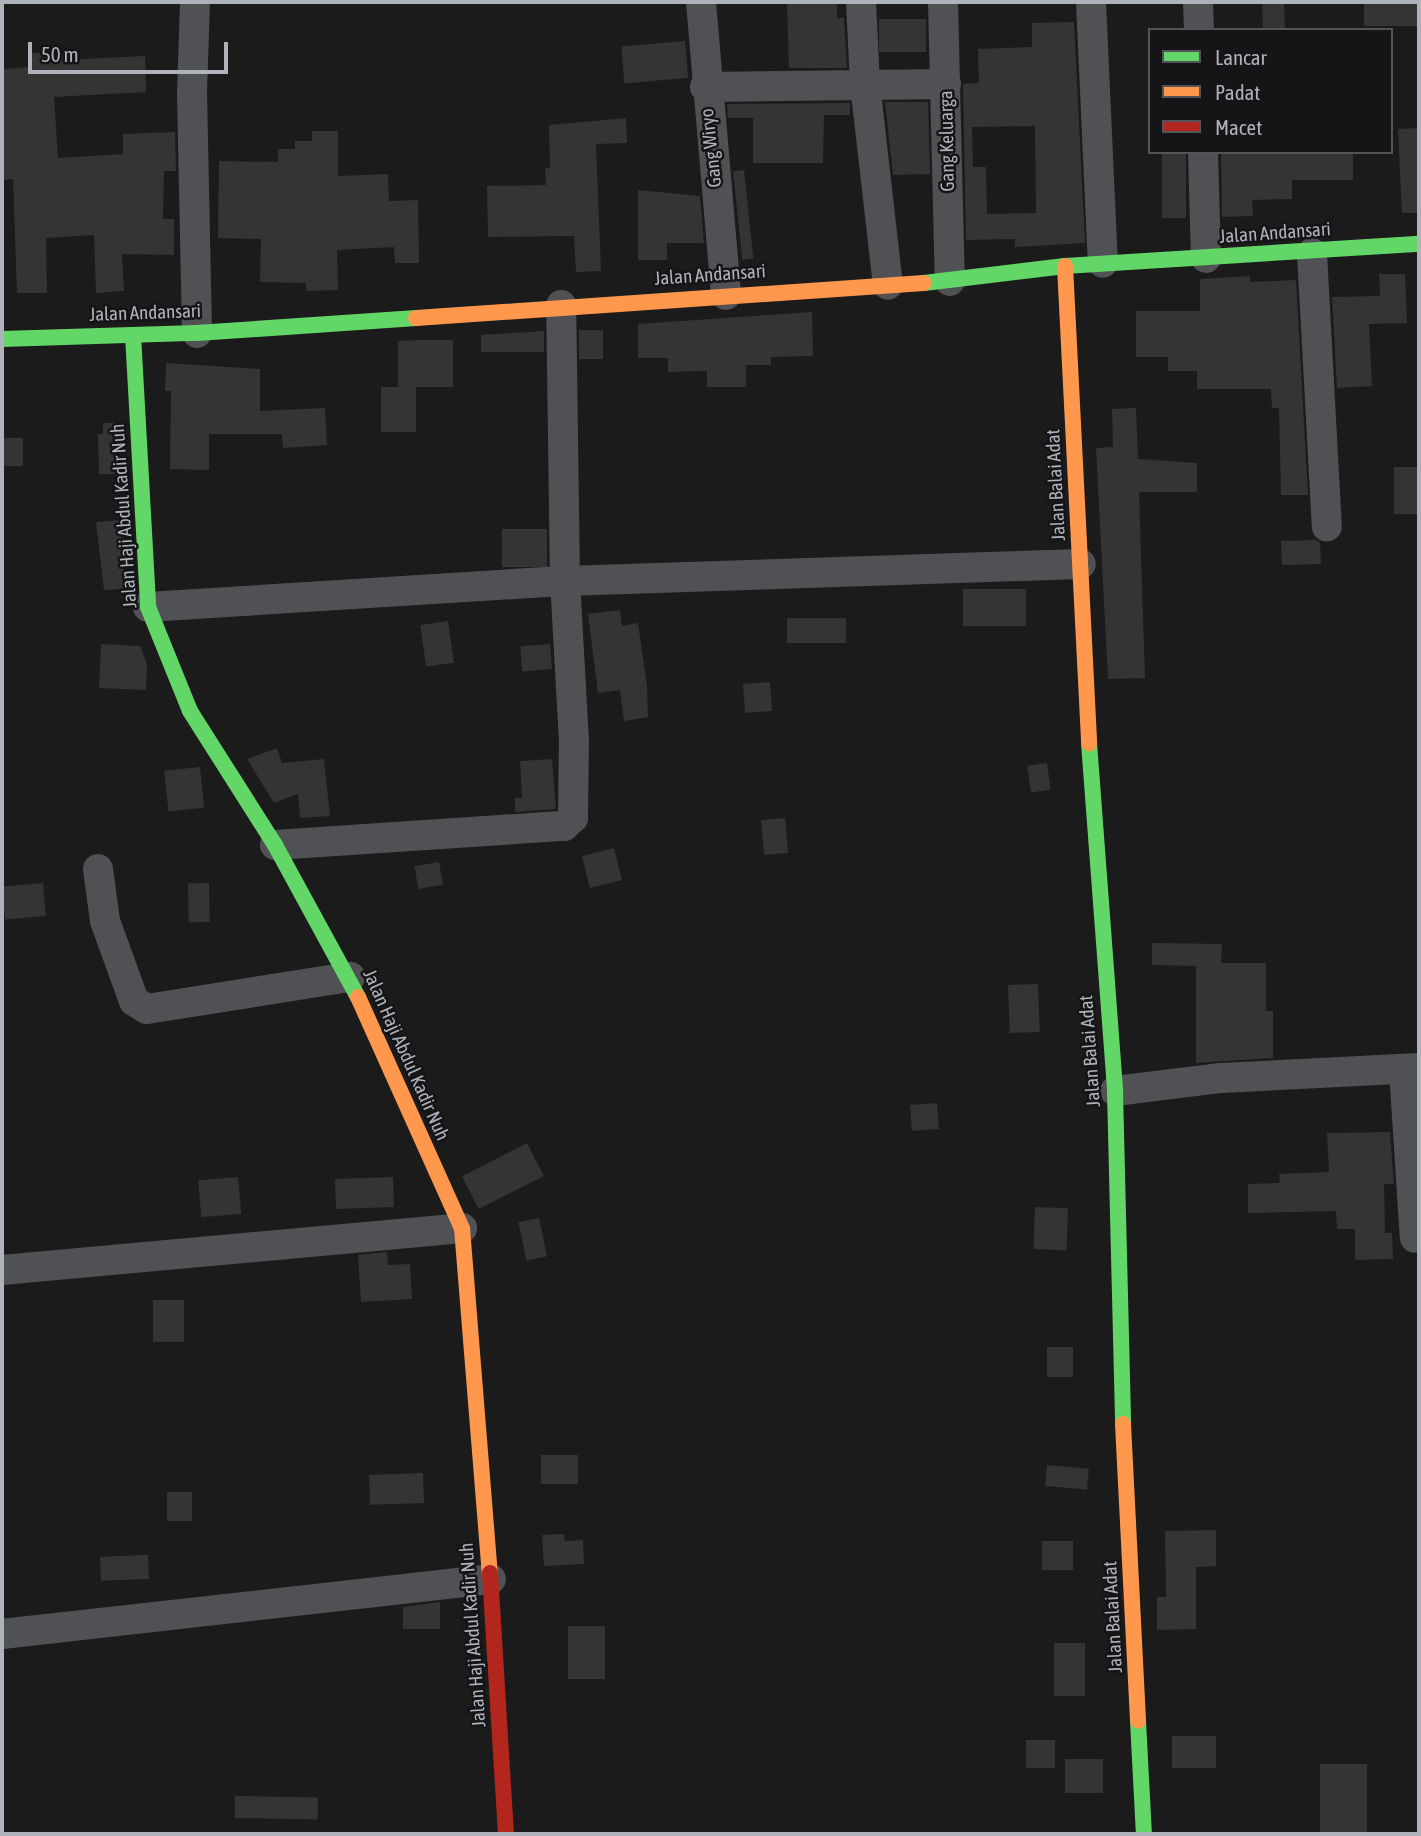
<!DOCTYPE html>
<html>
<head>
<meta charset="utf-8">
<style>
  body { margin:0 }
  #map { position:relative; width:1421px; height:1836px; overflow:hidden; background:#1b1b1b; font-family:"Asap Condensed",sans-serif }
  div>[style] { position:absolute }
  .building>* { inset:0; background:#343435; transform-origin:0 0 }
  .street>* { height:30px; margin:-15px; padding:0 15px; transform-origin:15px; border-radius:15px; background:#505154 }
  .fast>* { height:16px; margin:-8px; padding:0 8px; transform-origin:8px; border-radius:8px; background:#63d668 }
  .slow>* { height:16px; margin:-8px; padding:0 8px; transform-origin:8px; border-radius:8px; background:#ff974d }
  .jam>* { height:16px; margin:-8px; padding:0 8px; transform-origin:8px; border-radius:8px; background:#b3261e }
  span { translate:-50% -50%; white-space:nowrap; text-align:center; line-height:1.15; -webkit-text-stroke:5px #151517; paint-order:stroke }
  .street-label { font-size:19px; color:#aeb2bb }
  .frame { position:absolute; inset:0; border:4px solid #aeb2bb; pointer-events:none }
  .legend { position:absolute; left:1148px; top:28px; width:245px; height:126px; box-sizing:border-box; background:#151517; border:2px solid #525459; margin:0; padding:9px 12px; list-style:none; font-size:21px; color:#aeb2bb }
  .legend li { display:flex; align-items:center; gap:14px; height:35px }
  .legend b { width:35px; border:2px solid #525459 }
  .scale { position:absolute; left:28px; top:42px; width:200px; height:32px; box-sizing:border-box; border:4px solid #aeb2bb; border-top:0; padding-left:9px; font-size:21px; line-height:24px; white-space:nowrap; color:#aeb2bb; -webkit-text-stroke:5px #151517; paint-order:stroke }
</style>
</head>
<body>
<div id="map">
  <div class="building">
    <div style="left:1284px;top:2px;width:28px;height:22px;rotate:88deg"></div>
    <div style="left:1364px;top:2px;width:55px;height:24px"></div>
    <div style="clip-path:polygon(787px 4px,837px 4px,837px 18px,844px 18px,847px 68px,789px 68px)"></div>
    <div style="left:879px;top:19px;width:47px;height:33px"></div>
    <div style="clip-path:polygon(evenodd,1074px 22px,1085px 243px,1015px 247px,1015px 239px,966px 240px,963px 87px,963px 84px,979px 83px,978px 49px,1032px 47px,1032px 23px,1074px 22px,1035px 126px,1036px 213px,987px 214px,986px 167px,973px 167px,972px 127px,1035px 126px)"></div>
    <div style="left:685px;top:41px;width:37px;height:64px;rotate:85deg"></div>
    <div style="clip-path:polygon(63px 52px,63px 60px,145px 56px,146px 92px,54px 97px,58px 158px,123px 154px,123px 134px,175px 132px,176px 171px,164px 171px,163px 219px,174px 219px,174px 255px,122px 254px,124px 291px,96px 293px,94px 235px,46px 238px,47px 293px,17px 293px,13px 179px,2px 180px,2px 69px,30px 67px,29px 53px)"></div>
    <div style="clip-path:polygon(885px 102px,928px 102px,930px 174px,893px 175px)"></div>
    <div style="clip-path:polygon(850px 103px,850px 115px,824px 115px,823px 163px,753px 163px,753px 118px,728px 118px,727px 104px)"></div>
    <div style="clip-path:polygon(626px 118px,627px 143px,596px 144px,601px 271px,576px 272px,574px 236px,488px 237px,487px 186px,546px 185px,545px 168px,550px 168px,549px 125px)"></div>
    <div style="clip-path:polygon(1419px 128px,1419px 213px,1402px 213px,1398px 129px)"></div>
    <div style="clip-path:polygon(312px 131px,338px 131px,338px 176px,388px 174px,389px 201px,418px 200px,419px 263px,395px 263px,394px 247px,337px 250px,338px 290px,306px 291px,306px 283px,260px 282px,261px 239px,218px 238px,219px 161px,278px 162px,278px 149px,295px 149px,295px 141px,312px 141px)"></div>
    <div style="left:1162px;top:152px;width:24px;height:66px"></div>
    <div style="clip-path:polygon(1221px 152px,1353px 152px,1353px 180px,1292px 180px,1292px 199px,1252px 200px,1253px 216px,1222px 217px)"></div>
    <div style="left:744px;top:170px;width:89px;height:11px;rotate:84deg"></div>
    <div style="clip-path:polygon(638px 190px,700px 196px,704px 243px,667px 243px,667px 260px,638px 260px)"></div>
    <div style="clip-path:polygon(1379px 274px,1405px 274px,1407px 323px,1369px 324px,1372px 386px,1337px 388px,1332px 297px,1380px 296px)"></div>
    <div style="clip-path:polygon(1250px 276px,1250px 282px,1296px 280px,1308px 495px,1281px 495px,1279px 408px,1272px 408px,1271px 389px,1197px 389px,1197px 371px,1168px 371px,1168px 357px,1136px 357px,1136px 311px,1200px 311px,1200px 279px)"></div>
    <div style="clip-path:polygon(812px 312px,813px 356px,771px 357px,771px 365px,746px 365px,746px 387px,707px 387px,707px 371px,668px 372px,668px 358px,638px 358px,638px 324px)"></div>
    <div style="left:579px;top:330px;width:24px;height:29px"></div>
    <div style="clip-path:polygon(544px 331px,544px 352px,481px 352px,481px 335px)"></div>
    <div style="clip-path:polygon(418px 340px,453px 340px,453px 387px,398px 387px,398px 341px)"></div>
    <div style="clip-path:polygon(166px 363px,260px 369px,260px 411px,325px 408px,327px 445px,283px 448px,282px 434px,209px 434px,209px 470px,170px 469px,171px 391px,165px 391px)"></div>
    <div style="left:416px;top:387px;width:45px;height:35px;rotate:90deg"></div>
    <div style="clip-path:polygon(1136px 408px,1138px 459px,1197px 463px,1197px 492px,1139px 492px,1145px 678px,1108px 679px,1096px 448px,1113px 447px,1112px 409px)"></div>
    <div style="clip-path:polygon(103px 423px,116px 423px,119px 474px,99px 474px,98px 434px,103px 434px)"></div>
    <div style="left:3px;top:438px;width:20px;height:28px"></div>
    <div style="left:1419px;top:467px;width:47px;height:25px;rotate:90deg"></div>
    <div style="clip-path:polygon(121px 520px,125px 589px,104px 590px,96px 522px)"></div>
    <div style="left:502px;top:529px;width:45px;height:38px"></div>
    <div style="clip-path:polygon(1316px 540px,1320px 543px,1321px 564px,1282px 565px,1281px 541px)"></div>
    <div style="left:963px;top:589px;width:63px;height:37px"></div>
    <div style="clip-path:polygon(620px 610px,622px 626px,638px 623px,647px 686px,648px 717px,624px 721px,620px 690px,598px 693px,588px 614px)"></div>
    <div style="left:787px;top:618px;width:59px;height:25px"></div>
    <div style="left:448px;top:621px;width:42px;height:28px;rotate:82deg"></div>
    <div style="clip-path:polygon(101px 644px,140px 646px,147px 664px,146px 690px,99px 688px)"></div>
    <div style="left:550px;top:644px;width:25px;height:30px;rotate:85deg"></div>
    <div style="left:770px;top:682px;width:29px;height:27px;rotate:86deg"></div>
    <div style="clip-path:polygon(277px 748px,282px 763px,324px 759px,330px 816px,300px 818px,298px 794px,274px 803px,247px 759px)"></div>
    <div style="clip-path:polygon(552px 759px,556px 809px,515px 812px,515px 798px,522px 798px,520px 761px)"></div>
    <div style="left:1047px;top:763px;width:27px;height:20px;rotate:82deg"></div>
    <div style="left:200px;top:767px;width:41px;height:36px;rotate:84deg"></div>
    <div style="left:785px;top:818px;width:35px;height:24px;rotate:85deg"></div>
    <div style="left:614px;top:848px;width:33px;height:33px;rotate:76deg"></div>
    <div style="left:439px;top:862px;width:23px;height:25px;rotate:80deg"></div>
    <div style="left:43px;top:883px;width:33px;height:41px;rotate:85deg"></div>
    <div style="left:209px;top:883px;width:39px;height:21px;rotate:89deg"></div>
    <div style="clip-path:polygon(1152px 943px,1222px 944px,1221px 963px,1266px 963px,1266px 1011px,1273px 1011px,1273px 1058px,1196px 1063px,1196px 966px,1152px 965px)"></div>
    <div style="left:1038px;top:984px;width:48px;height:30px;rotate:88deg"></div>
    <div style="left:937px;top:1103px;width:26px;height:27px;rotate:86deg"></div>
    <div style="clip-path:polygon(1390px 1132px,1394px 1184px,1384px 1184px,1385px 1233px,1392px 1233px,1393px 1259px,1355px 1260px,1355px 1229px,1337px 1229px,1336px 1211px,1248px 1213px,1248px 1184px,1280px 1183px,1279px 1174px,1329px 1172px,1327px 1133px)"></div>
    <div style="left:527px;top:1143px;width:37px;height:73px;rotate:63deg"></div>
    <div style="left:238px;top:1177px;width:37px;height:40px;rotate:85deg"></div>
    <div style="left:393px;top:1177px;width:30px;height:58px;rotate:88deg"></div>
    <div style="left:1035px;top:1207px;width:33px;height:42px;rotate:2deg"></div>
    <div style="left:539px;top:1218px;width:39px;height:21px;rotate:78deg"></div>
    <div style="clip-path:polygon(387px 1252px,388px 1265px,410px 1264px,412px 1299px,361px 1302px,358px 1255px)"></div>
    <div style="left:153px;top:1300px;width:31px;height:42px"></div>
    <div style="left:1047px;top:1347px;width:26px;height:30px"></div>
    <div style="left:541px;top:1455px;width:37px;height:29px"></div>
    <div style="left:1047px;top:1465px;width:42px;height:21px;rotate:5deg"></div>
    <div style="left:423px;top:1473px;width:30px;height:54px;rotate:88deg"></div>
    <div style="left:167px;top:1492px;width:25px;height:29px"></div>
    <div style="clip-path:polygon(1216px 1530px,1216px 1566px,1196px 1567px,1196px 1629px,1157px 1630px,1157px 1597px,1166px 1597px,1165px 1531px)"></div>
    <div style="clip-path:polygon(564px 1534px,565px 1541px,583px 1540px,584px 1564px,544px 1566px,542px 1535px)"></div>
    <div style="left:1042px;top:1541px;width:31px;height:29px"></div>
    <div style="left:148px;top:1555px;width:24px;height:48px;rotate:88deg"></div>
    <div style="clip-path:polygon(440px 1602px,440px 1629px,403px 1629px,403px 1607px)"></div>
    <div style="left:568px;top:1626px;width:37px;height:53px"></div>
    <div style="left:1054px;top:1643px;width:31px;height:53px"></div>
    <div style="left:1216px;top:1736px;width:32px;height:44px;rotate:90deg"></div>
    <div style="left:1026px;top:1740px;width:29px;height:28px"></div>
    <div style="left:1065px;top:1759px;width:38px;height:34px"></div>
    <div style="left:1320px;top:1764px;width:47px;height:70px"></div>
    <div style="left:235px;top:1796px;width:83px;height:22px;rotate:1deg"></div>
  </div>
  <div class="street">
    <div style="left:195px;top:2px;width:91px;rotate:91.9deg"></div>
    <div style="left:192px;top:93px;width:240px;rotate:88.8deg"></div>
    <div style="left:701px;top:2px;width:294px;rotate:85.1deg"></div>
    <div style="left:861px;top:2px;width:82px;rotate:87.2deg"></div>
    <div style="left:865px;top:84px;width:202px;rotate:83.5deg"></div>
    <div style="left:943px;top:2px;width:279px;rotate:88.6deg"></div>
    <div style="left:1091px;top:2px;width:261px;rotate:87.4deg"></div>
    <div style="left:1198px;top:2px;width:28px;rotate:88deg"></div>
    <div style="left:705px;top:87px;width:241px;rotate:-0.7deg"></div>
    <div style="left:1203px;top:152px;width:106px;rotate:88.4deg"></div>
    <div style="left:1312px;top:253px;width:274px;rotate:86.9deg"></div>
    <div style="left:148px;top:607px;width:418px;rotate:-3.6deg"></div>
    <div style="left:565px;top:581px;width:516px;rotate:-1.89deg"></div>
    <div style="left:275px;top:845px;width:290px;rotate:-3.8deg"></div>
    <div style="left:564px;top:826px;width:12px;rotate:-42deg"></div>
    <div style="left:573px;top:818px;width:77px;rotate:-89.3deg"></div>
    <div style="left:574px;top:741px;width:160px;rotate:-93.2deg"></div>
    <div style="left:565px;top:581px;width:276px;rotate:-90.8deg"></div>
    <div style="left:98px;top:869px;width:52px;rotate:82.3deg"></div>
    <div style="left:105px;top:921px;width:85px;rotate:70.1deg"></div>
    <div style="left:134px;top:1001px;width:15px;rotate:32deg"></div>
    <div style="left:147px;top:1009px;width:206px;rotate:-9deg"></div>
    <div style="left:1404px;top:1070px;width:168px;rotate:86.3deg"></div>
    <div style="left:1115px;top:1091px;width:107px;rotate:-7deg"></div>
    <div style="left:1221px;top:1078px;width:198px;rotate:-2.9deg"></div>
    <div style="left:2px;top:1270px;width:462px;rotate:-5.2deg"></div>
    <div style="left:2px;top:1634px;width:492px;rotate:-6.4deg"></div>
  </div>
  <div class="fast">
    <div style="left:924px;top:283px;width:142px;rotate:-6.9deg"></div>
    <div style="left:1065px;top:266px;width:355px;rotate:-3.6deg"></div>
    <div style="left:133px;top:335px;width:272px;rotate:86.8deg"></div>
    <div style="left:148px;top:607px;width:112px;rotate:68deg"></div>
    <div style="left:190px;top:711px;width:159px;rotate:57.6deg"></div>
    <div style="left:275px;top:845px;width:173px;rotate:61.4deg"></div>
    <div style="left:2px;top:339px;width:195px;rotate:-1.8deg"></div>
    <div style="left:197px;top:333px;width:220px;rotate:-3.9deg"></div>
    <div style="left:1089px;top:743px;width:349px;rotate:85.7deg"></div>
    <div style="left:1115px;top:1091px;width:333px;rotate:88.6deg"></div>
    <div style="left:1138px;top:1721px;width:113px;rotate:87deg"></div>
  </div>
  <div class="slow">
    <div style="left:1065px;top:266px;width:478px;rotate:87.1deg"></div>
    <div style="left:416px;top:318px;width:509px;rotate:-3.94deg"></div>
    <div style="left:358px;top:997px;width:253px;rotate:65.8deg"></div>
    <div style="left:462px;top:1228px;width:346px;rotate:85.4deg"></div>
    <div style="left:1123px;top:1424px;width:297px;rotate:87.1deg"></div>
  </div>
  <div class="jam">
    <div style="left:490px;top:1573px;width:261px;rotate:86.5deg"></div>
  </div>
  <div class="street-label">
    <span style="left:947px;top:141px;rotate:-91deg">Gang Keluarga</span>
    <span style="left:711px;top:148px;rotate:-96deg">Gang Wiryo</span>
    <span style="left:1275px;top:233px;rotate:-4deg">Jalan Andansari</span>
    <span style="left:710px;top:275px;rotate:-4deg">Jalan Andansari</span>
    <span style="left:145px;top:313px;rotate:-2deg">Jalan Andansari</span>
    <span style="left:1056px;top:485px;rotate:-93deg">Jalan Balai Adat</span>
    <span style="left:124px;top:516px;rotate:-94deg">Jalan Haji Abdul Kadir Nuh</span>
    <span style="left:1090px;top:1051px;rotate:-94deg">Jalan Balai Adat</span>
    <span style="left:406px;top:1055px;rotate:66deg">Jalan Haji Abdul Kadir Nuh</span>
    <span style="left:1113px;top:1617px;rotate:-93deg">Jalan Balai Adat</span>
    <span style="left:473px;top:1635px;rotate:-94deg">Jalan Haji Abdul Kadir Nuh</span>
  </div>
  <div class="frame"></div>
  <ul class="legend">
  <li><b style="height:9px;background:#63d668"></b>Lancar</li>
  <li><b style="height:9px;background:#ff974d"></b>Padat</li>
  <li><b style="height:9px;background:#b3261e"></b>Macet</li>
  </ul>
  <div class="scale">50 m</div>
</div>
</body>
</html>
